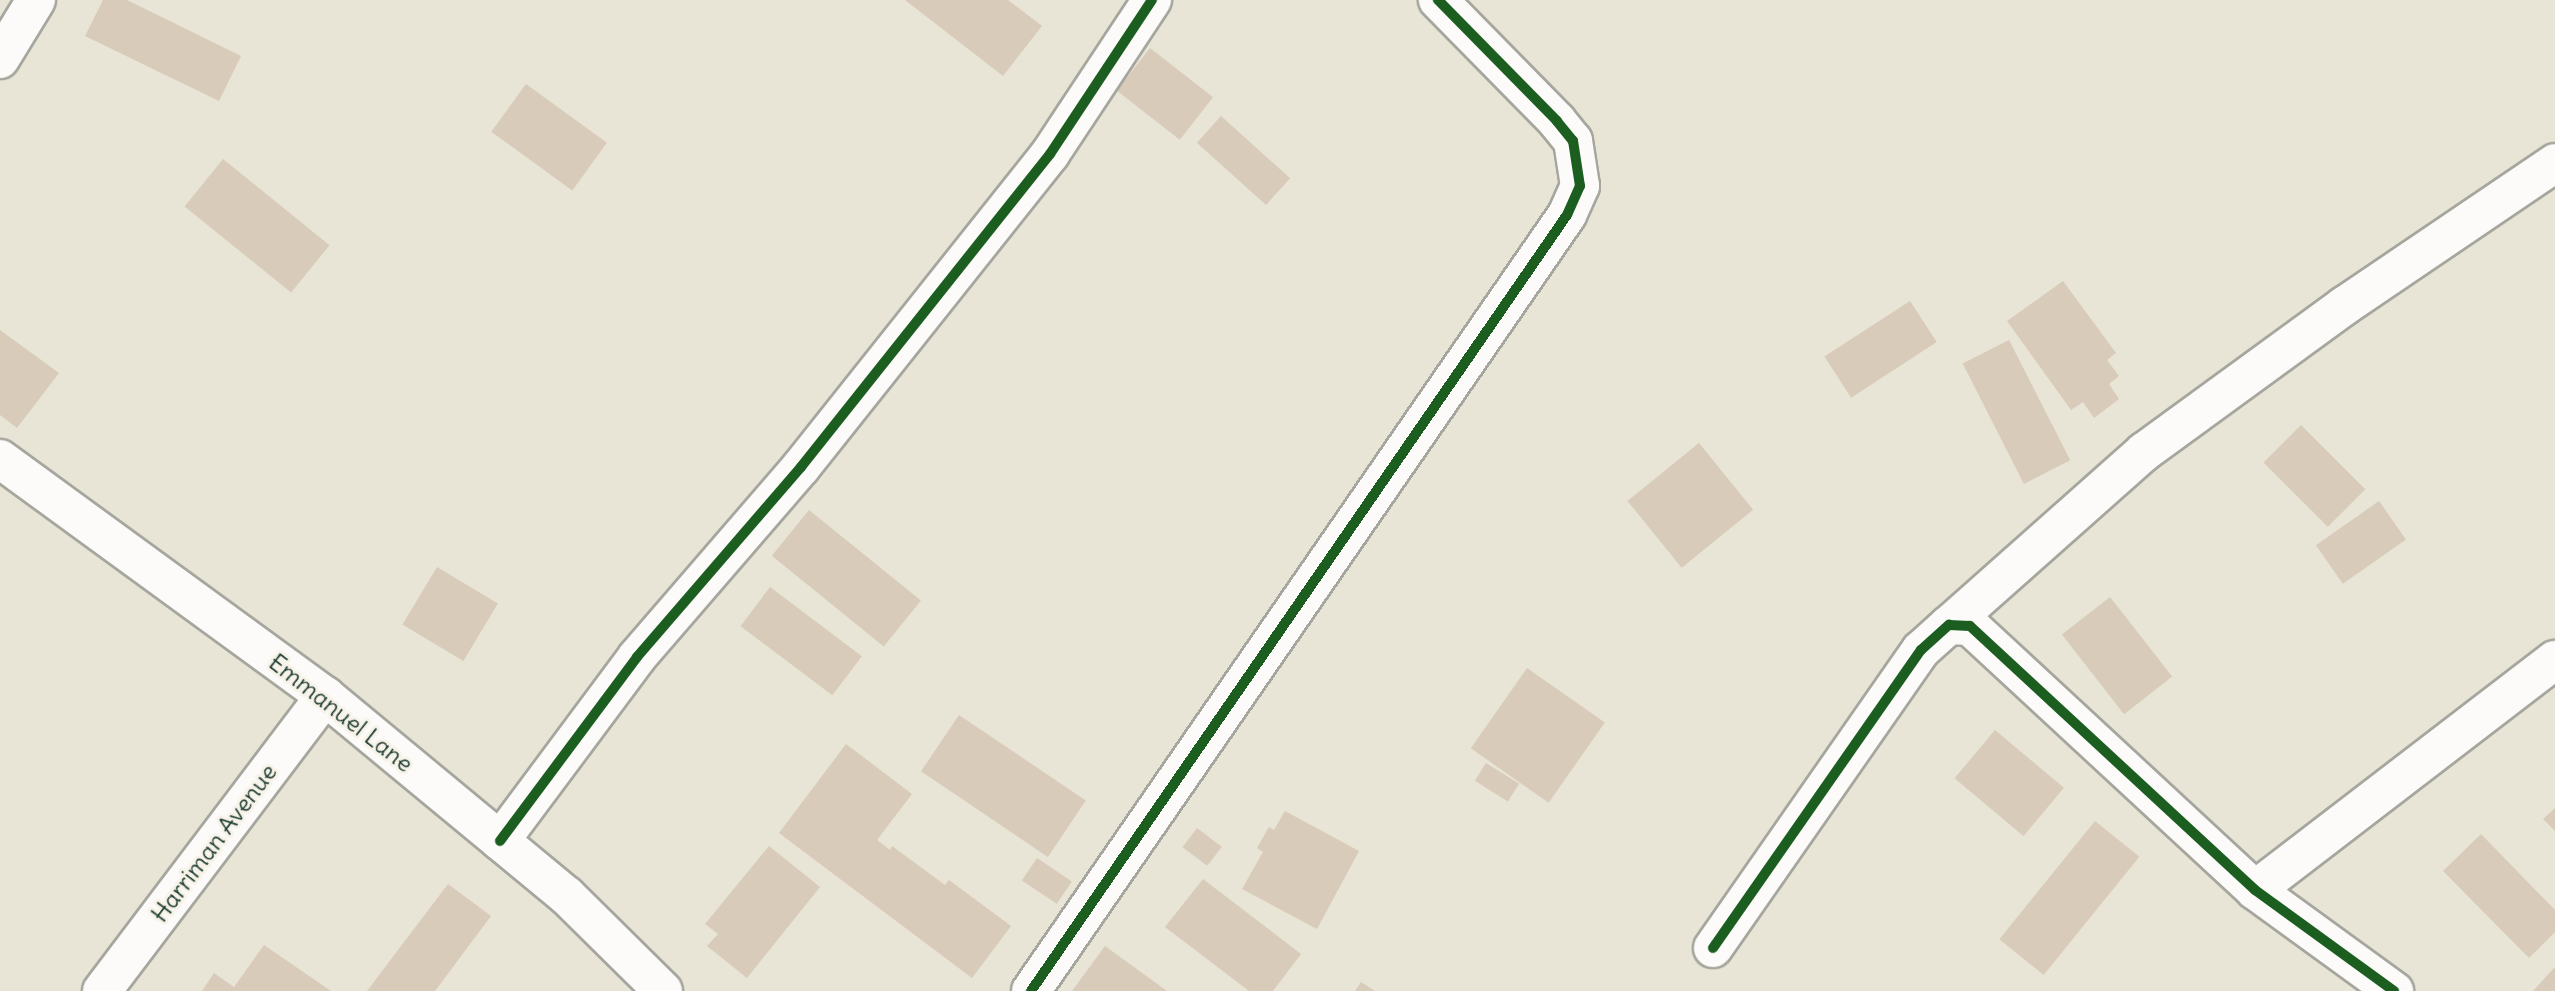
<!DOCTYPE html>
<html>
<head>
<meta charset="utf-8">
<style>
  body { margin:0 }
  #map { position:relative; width:2555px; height:991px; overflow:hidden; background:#e8e4d6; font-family:Delius,sans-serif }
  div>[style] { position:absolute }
  .building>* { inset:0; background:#d8cbba; transform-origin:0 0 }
  .roads { filter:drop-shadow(2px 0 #a5a69d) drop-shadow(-2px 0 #a5a69d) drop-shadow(0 2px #a5a69d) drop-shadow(0 -2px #a5a69d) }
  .minor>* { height:38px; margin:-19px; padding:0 19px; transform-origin:19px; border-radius:19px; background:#fcfbf9 }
  .cycleway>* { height:10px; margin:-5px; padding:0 5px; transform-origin:5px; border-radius:5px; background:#1b5e20 }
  span { translate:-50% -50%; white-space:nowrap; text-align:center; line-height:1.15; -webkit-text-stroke:6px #f7f3e8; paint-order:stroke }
  .street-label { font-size:24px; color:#1f3d34 }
</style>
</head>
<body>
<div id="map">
  <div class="building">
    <div style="clip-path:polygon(103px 0,127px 0,241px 56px,219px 101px,85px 36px)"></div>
    <div style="clip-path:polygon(905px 0,1008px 0,1042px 26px,1003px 76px)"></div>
    <div style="left:1150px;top:48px;width:80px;height:54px;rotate:38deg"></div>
    <div style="left:526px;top:84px;width:100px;height:59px;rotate:36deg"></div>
    <div style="left:1221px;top:116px;width:93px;height:36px;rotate:42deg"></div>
    <div style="left:223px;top:159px;width:137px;height:61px;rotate:39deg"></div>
    <div style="clip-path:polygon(2063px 281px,2116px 353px,2107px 360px,2119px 376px,2109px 384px,2119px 399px,2094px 418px,2083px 402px,2071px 410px,2007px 321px)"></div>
    <div style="left:1910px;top:301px;width:49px;height:102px;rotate:57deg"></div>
    <div style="clip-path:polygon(0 330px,59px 373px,17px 428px,0 415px)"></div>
    <div style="left:2009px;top:340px;width:135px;height:52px;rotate:63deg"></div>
    <div style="left:2301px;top:425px;width:91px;height:53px;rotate:45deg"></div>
    <div style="left:1699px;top:443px;width:86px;height:92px;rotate:51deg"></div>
    <div style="left:2379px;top:501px;width:47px;height:77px;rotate:55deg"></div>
    <div style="left:809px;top:510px;width:144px;height:59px;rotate:39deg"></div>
    <div style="left:437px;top:567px;width:71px;height:67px;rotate:31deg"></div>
    <div style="left:770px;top:587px;width:115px;height:49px;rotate:37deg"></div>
    <div style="left:2110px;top:597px;width:101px;height:61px;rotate:52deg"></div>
    <div style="left:1527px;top:668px;width:95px;height:98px;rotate:35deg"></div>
    <div style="left:959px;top:715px;width:153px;height:68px;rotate:34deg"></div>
    <div style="left:1995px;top:730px;width:90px;height:63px;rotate:40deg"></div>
    <div style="clip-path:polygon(846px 744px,912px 794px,877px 840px,890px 850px,892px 846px,945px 885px,949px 880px,1011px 926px,972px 978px,779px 833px)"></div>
    <div style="left:1486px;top:763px;width:39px;height:21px;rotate:32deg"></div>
    <div style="clip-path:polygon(2555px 808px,2555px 831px,2543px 819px)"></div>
    <div style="clip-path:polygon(1285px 811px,1359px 851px,1317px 929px,1242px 889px,1263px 852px,1257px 848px,1269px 827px,1274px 830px)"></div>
    <div style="left:2095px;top:821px;width:57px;height:152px;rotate:39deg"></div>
    <div style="left:1197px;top:828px;width:31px;height:24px;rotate:37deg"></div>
    <div style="clip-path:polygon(2481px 834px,2555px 910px,2555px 932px,2529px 958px,2443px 871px)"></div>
    <div style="clip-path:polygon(769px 846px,820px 887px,747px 978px,707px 946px,718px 934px,705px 924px)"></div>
    <div style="left:1037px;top:858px;width:42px;height:27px;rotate:34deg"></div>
    <div style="clip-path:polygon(1203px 879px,1301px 954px,1273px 991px,1249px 991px,1165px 927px)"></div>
    <div style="clip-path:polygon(448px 884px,491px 916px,435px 991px,367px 991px)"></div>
    <div style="clip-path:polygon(264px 945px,331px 991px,202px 991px,214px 973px,234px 987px)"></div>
    <div style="clip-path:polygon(1105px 946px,1167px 991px,1072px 991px)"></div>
    <div style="clip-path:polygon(2555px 967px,2555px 991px,2533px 991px)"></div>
    <div style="clip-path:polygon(1361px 982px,1375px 991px,1355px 991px)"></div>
  </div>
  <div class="roads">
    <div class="minor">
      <div style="left:0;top:59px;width:69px;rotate:-58.6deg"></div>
      <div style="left:0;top:459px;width:402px;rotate:36.1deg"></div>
      <div style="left:325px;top:696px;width:314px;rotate:39.6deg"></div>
      <div style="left:567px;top:896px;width:135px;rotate:44.7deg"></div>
      <div style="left:1949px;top:625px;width:261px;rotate:-41.6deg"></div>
      <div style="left:2144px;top:452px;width:248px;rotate:-36.1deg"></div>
      <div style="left:2344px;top:306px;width:255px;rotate:-34.1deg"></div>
      <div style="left:500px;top:841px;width:229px;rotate:-53.3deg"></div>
      <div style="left:637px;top:657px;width:251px;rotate:-49.2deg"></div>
      <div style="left:801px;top:467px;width:400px;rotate:-51.5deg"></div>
      <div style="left:1050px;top:154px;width:185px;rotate:-56.5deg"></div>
      <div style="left:2255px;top:890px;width:378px;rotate:-37.5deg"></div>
      <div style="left:1713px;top:948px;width:363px;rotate:-55.1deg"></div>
      <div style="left:1921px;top:650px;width:38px;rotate:-42deg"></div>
      <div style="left:1949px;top:625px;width:21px;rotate:3deg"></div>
      <div style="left:1970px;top:626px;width:388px;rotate:42.8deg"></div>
      <div style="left:2255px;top:890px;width:172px;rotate:36deg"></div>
      <div style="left:102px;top:991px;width:370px;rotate:-52.9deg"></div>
      <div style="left:1031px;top:991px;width:943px;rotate:-55.37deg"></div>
      <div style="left:1567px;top:215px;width:32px;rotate:-66deg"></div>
      <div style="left:1580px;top:186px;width:46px;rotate:-98.8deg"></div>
      <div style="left:1573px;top:141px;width:26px;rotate:-129deg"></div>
      <div style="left:1557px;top:121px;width:170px;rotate:-134.5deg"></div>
    </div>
  </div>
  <div class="cycleway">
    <div style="left:500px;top:841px;width:229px;rotate:-53.3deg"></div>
    <div style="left:637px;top:657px;width:251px;rotate:-49.2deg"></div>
    <div style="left:801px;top:467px;width:400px;rotate:-51.5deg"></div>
    <div style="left:1050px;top:154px;width:185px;rotate:-56.5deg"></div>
    <div style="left:1713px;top:948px;width:363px;rotate:-55.1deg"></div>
    <div style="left:1921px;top:650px;width:38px;rotate:-42deg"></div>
    <div style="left:1949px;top:625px;width:21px;rotate:3deg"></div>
    <div style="left:1970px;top:626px;width:388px;rotate:42.8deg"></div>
    <div style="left:2255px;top:890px;width:172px;rotate:36deg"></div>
    <div style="left:1031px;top:991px;width:943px;rotate:-55.37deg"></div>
    <div style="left:1567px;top:215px;width:32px;rotate:-66deg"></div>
    <div style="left:1580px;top:186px;width:46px;rotate:-98.8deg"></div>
    <div style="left:1573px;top:141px;width:26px;rotate:-129deg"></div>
    <div style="left:1557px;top:121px;width:170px;rotate:-134.5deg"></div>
  </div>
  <div class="street-label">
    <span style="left:341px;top:713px;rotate:38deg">Emmanuel Lane</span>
    <span style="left:214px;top:843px;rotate:-53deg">Harriman Avenue</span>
  </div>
</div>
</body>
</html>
